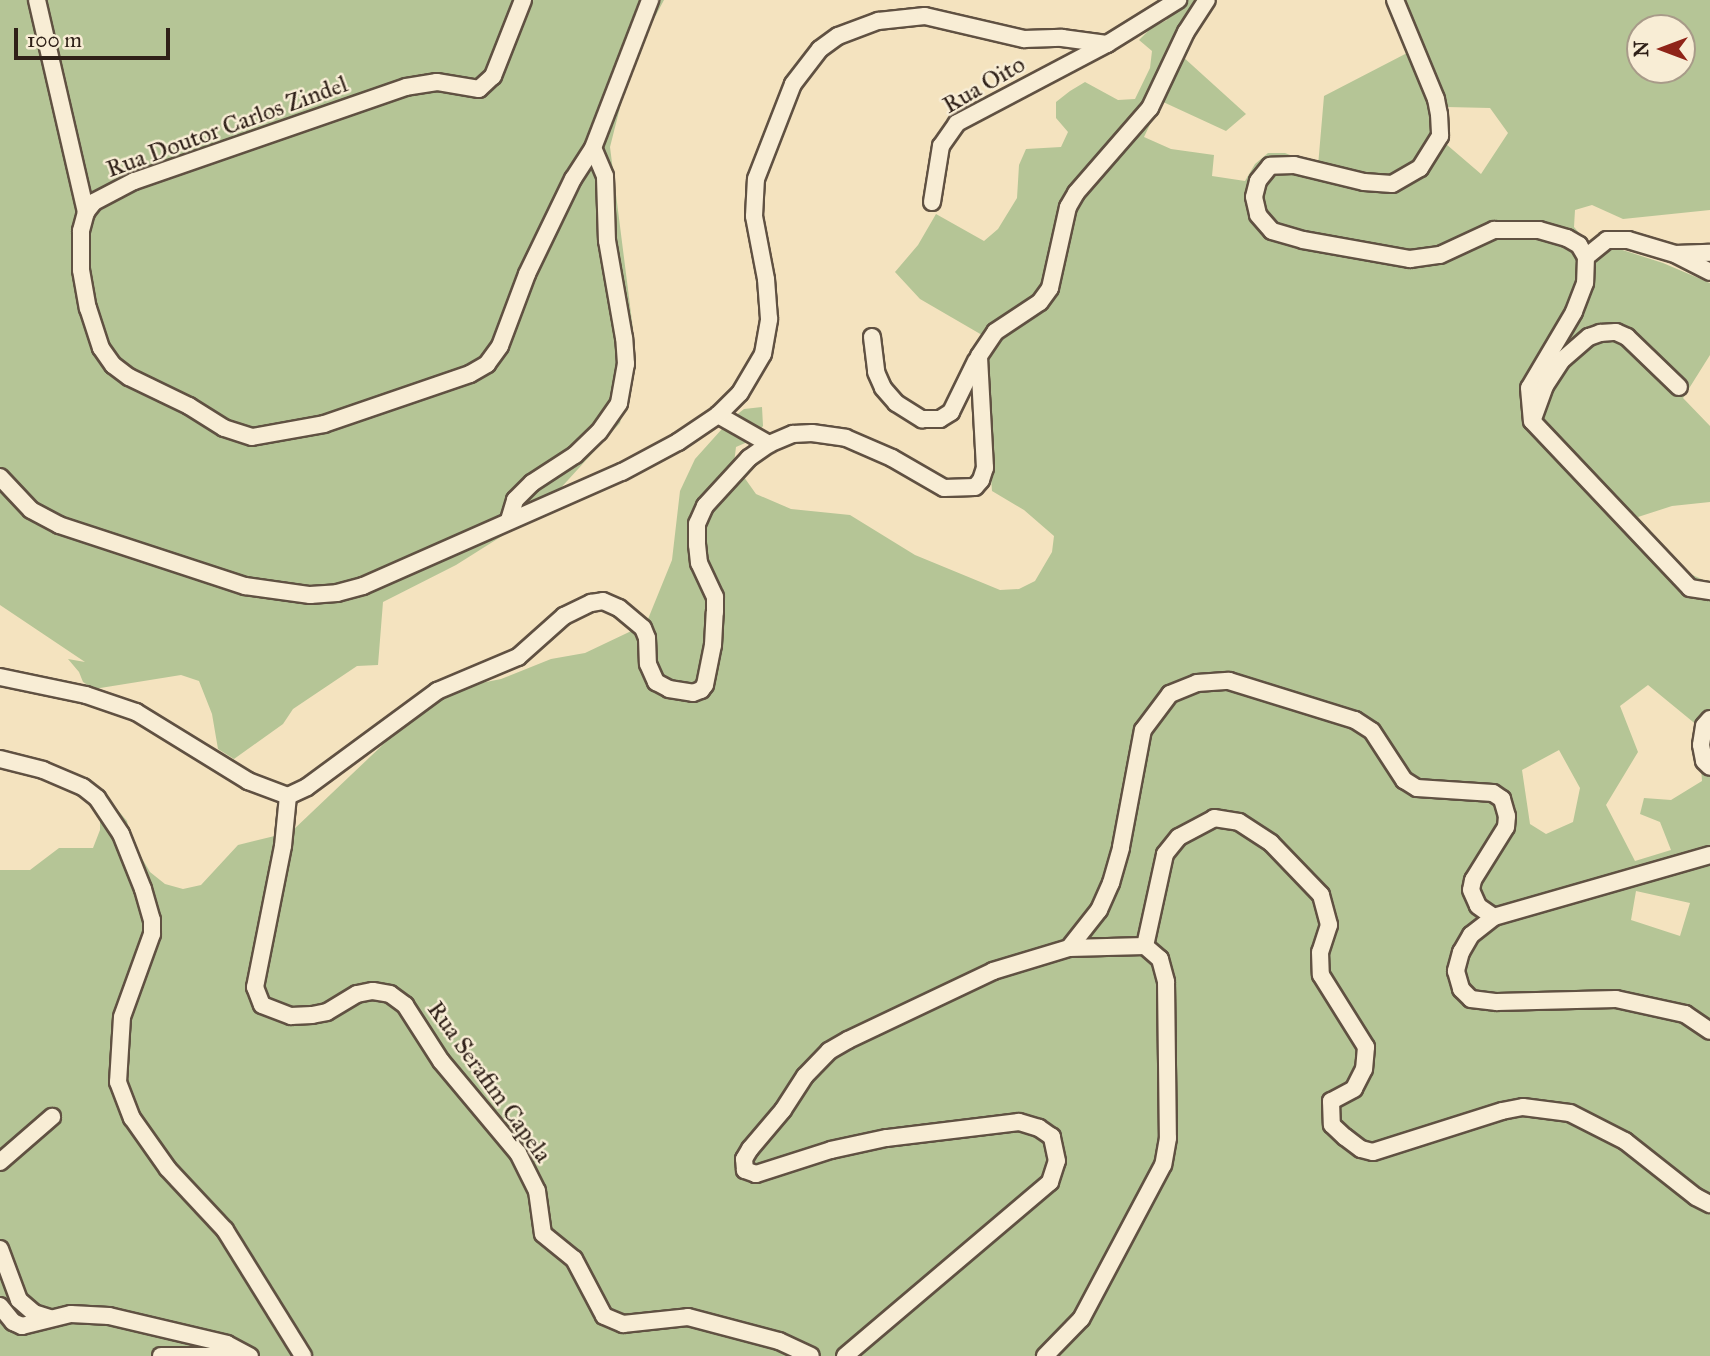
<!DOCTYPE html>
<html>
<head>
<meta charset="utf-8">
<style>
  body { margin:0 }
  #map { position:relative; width:1710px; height:1356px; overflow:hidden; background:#f4e3bf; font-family:"IM FELL Great Primer",serif }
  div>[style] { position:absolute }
  .green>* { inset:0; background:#b5c596 }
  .roads { filter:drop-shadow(2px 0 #605142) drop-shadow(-2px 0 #605142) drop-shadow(0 2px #605142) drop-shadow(0 -2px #605142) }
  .minor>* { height:16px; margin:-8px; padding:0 8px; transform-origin:8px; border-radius:8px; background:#f8edd5 }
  span { translate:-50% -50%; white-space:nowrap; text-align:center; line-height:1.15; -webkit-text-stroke:5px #f8edd5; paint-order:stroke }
  .street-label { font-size:24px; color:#2f2018 }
  .north { position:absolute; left:1626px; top:14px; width:70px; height:70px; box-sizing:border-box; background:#f8edd5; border:2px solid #a89b89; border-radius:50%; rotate:270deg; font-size:19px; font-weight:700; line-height:28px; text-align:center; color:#2f2018 }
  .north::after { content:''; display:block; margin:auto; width:24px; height:32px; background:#8f2418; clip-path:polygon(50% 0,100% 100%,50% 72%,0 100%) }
  .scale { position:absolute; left:14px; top:28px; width:156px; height:32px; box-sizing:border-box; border:4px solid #2f2018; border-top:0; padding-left:9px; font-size:21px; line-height:24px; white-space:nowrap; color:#2f2018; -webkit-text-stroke:5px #f8edd5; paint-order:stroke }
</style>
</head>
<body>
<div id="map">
  <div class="green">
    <div style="clip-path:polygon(0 0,664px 0,632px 60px,610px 147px,633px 329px,628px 387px,620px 423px,537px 514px,456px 565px,383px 602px,378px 665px,357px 666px,293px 709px,283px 724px,234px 759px,218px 749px,212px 714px,199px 681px,181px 675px,94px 689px,83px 682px,79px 672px,68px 659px,85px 662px,0 605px)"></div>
    <div style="clip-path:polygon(evenodd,1164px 0,1215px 0,1202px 13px,1182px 56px,1246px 114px,1226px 131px,1161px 101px,1144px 137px,1171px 149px,1214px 155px,1212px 176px,1245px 181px,1255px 164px,1268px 153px,1285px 153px,1318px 166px,1324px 96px,1409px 52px,1388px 0,1710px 0,1710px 210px,1623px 219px,1592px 205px,1575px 210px,1574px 227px,1596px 253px,1607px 245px,1663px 263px,1710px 283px,1710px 355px,1683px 398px,1710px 426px,1710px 502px,1672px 506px,1638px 517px,1686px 572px,1710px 583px,1710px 1356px,0 1356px,0 870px,30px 870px,59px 848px,93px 848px,100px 830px,100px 813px,116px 808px,127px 821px,131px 840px,150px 872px,165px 884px,183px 889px,201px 885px,238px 845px,291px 832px,431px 699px,446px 690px,501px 679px,551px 659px,585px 653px,646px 624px,672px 560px,680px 491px,695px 459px,730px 420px,744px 409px,762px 407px,763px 426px,752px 440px,736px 447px,734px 463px,756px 494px,791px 509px,850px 515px,915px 555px,1000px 590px,1019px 589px,1035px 581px,1052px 552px,1054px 536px,1024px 510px,992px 491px,984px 385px,991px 350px,982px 335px,920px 299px,895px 272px,918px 245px,936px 214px,984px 241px,998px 229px,1017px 198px,1019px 165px,1026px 149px,1061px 147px,1068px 132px,1056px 118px,1056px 102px,1070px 91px,1085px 82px,1118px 100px,1135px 99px,1150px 68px,1152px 51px,1139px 40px,1151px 28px,1167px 20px,1164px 0,1640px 28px,1682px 28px,1682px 70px,1640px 70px,1640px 28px,1164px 0,1447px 107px,1490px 108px,1508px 133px,1481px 174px,1446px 144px,1447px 107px,1164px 0,1648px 685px,1698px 726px,1702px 781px,1671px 800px,1644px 798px,1640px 814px,1660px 822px,1671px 850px,1635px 861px,1606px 805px,1638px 752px,1620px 706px,1648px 685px,1164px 0,1559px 750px,1580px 788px,1573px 822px,1546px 834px,1530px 824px,1522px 770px,1559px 750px,1164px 0,1636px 891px,1690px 903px,1680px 936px,1631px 920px,1636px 891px)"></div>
  </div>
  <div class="roads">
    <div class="minor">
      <div style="left:37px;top:0;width:218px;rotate:77deg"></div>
      <div style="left:523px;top:0;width:82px;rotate:111.5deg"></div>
      <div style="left:493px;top:76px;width:19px;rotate:137deg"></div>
      <div style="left:479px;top:89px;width:43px;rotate:-170.5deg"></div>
      <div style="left:437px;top:82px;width:31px;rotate:171deg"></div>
      <div style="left:406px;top:87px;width:288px;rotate:160.9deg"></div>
      <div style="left:134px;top:181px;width:45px;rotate:152.3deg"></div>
      <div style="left:94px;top:202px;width:13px;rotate:129deg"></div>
      <div style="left:86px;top:212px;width:20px;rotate:105deg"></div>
      <div style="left:81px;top:231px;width:39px;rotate:90deg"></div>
      <div style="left:81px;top:270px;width:39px;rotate:80deg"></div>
      <div style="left:88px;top:308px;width:42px;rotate:72deg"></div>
      <div style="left:101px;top:348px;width:21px;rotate:55deg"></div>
      <div style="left:113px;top:365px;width:20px;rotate:37deg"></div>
      <div style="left:129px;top:377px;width:67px;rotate:25.8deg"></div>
      <div style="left:189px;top:406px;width:41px;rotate:32.2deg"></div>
      <div style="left:224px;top:428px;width:29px;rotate:18deg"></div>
      <div style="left:252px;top:437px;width:73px;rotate:-10.2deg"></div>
      <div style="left:324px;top:424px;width:154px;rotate:-18.9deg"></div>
      <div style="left:470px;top:374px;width:20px;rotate:-30deg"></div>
      <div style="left:487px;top:364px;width:22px;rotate:-54deg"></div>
      <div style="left:500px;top:346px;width:77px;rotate:-69.4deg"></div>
      <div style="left:527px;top:274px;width:106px;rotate:-64.2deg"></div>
      <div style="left:573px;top:179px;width:37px;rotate:-57deg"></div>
      <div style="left:593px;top:148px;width:159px;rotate:-68.9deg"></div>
      <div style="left:1395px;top:0;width:107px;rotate:67.5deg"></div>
      <div style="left:1436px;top:99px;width:15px;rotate:79deg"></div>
      <div style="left:1439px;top:114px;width:22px;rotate:87deg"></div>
      <div style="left:1440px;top:136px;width:38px;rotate:122deg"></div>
      <div style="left:1420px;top:168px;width:32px;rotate:150deg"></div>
      <div style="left:1392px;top:184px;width:28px;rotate:-176deg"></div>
      <div style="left:1364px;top:182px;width:72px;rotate:-166.3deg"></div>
      <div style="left:1294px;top:165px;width:24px;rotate:178deg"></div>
      <div style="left:1270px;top:166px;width:19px;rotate:129deg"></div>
      <div style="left:1258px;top:181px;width:16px;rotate:104deg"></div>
      <div style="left:1254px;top:197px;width:18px;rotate:77deg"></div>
      <div style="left:1258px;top:215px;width:21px;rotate:49deg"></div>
      <div style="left:1272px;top:231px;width:32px;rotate:16deg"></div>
      <div style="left:1303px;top:240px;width:109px;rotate:10.1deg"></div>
      <div style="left:1410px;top:259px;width:30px;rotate:-8deg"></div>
      <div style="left:1440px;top:255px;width:60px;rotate:-24.8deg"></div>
      <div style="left:1494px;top:230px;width:45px"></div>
      <div style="left:1539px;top:230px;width:29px;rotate:16deg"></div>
      <div style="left:1567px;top:238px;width:14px;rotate:30deg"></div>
      <div style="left:1579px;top:245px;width:14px;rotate:60deg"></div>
      <div style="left:1586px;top:257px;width:26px;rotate:92deg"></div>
      <div style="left:1585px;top:283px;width:31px;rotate:111deg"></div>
      <div style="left:1574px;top:312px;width:88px;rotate:120.6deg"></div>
      <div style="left:1529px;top:388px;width:33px;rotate:85deg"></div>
      <div style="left:1532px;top:421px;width:230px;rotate:46.6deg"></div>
      <div style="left:1690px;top:588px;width:20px;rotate:9deg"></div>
      <div style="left:932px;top:202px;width:57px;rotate:-80.9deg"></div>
      <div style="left:941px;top:146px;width:28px;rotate:-55deg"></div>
      <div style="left:957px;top:123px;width:170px;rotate:-27.8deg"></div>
      <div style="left:1677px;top:255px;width:37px;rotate:27deg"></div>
      <div style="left:1586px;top:257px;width:27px;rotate:-39deg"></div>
      <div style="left:1607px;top:240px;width:21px"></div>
      <div style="left:1628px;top:240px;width:49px;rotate:16.6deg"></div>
      <div style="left:1675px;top:254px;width:35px;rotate:-2deg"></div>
      <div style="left:872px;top:337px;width:35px;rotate:83deg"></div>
      <div style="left:876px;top:372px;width:17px;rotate:66deg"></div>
      <div style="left:883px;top:388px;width:20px;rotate:49deg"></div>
      <div style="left:896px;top:403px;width:31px;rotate:32deg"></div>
      <div style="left:922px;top:419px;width:18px"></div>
      <div style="left:940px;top:419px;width:13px;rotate:-32deg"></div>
      <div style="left:951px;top:412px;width:57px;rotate:-63.9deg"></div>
      <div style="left:718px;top:415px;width:59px;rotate:29.6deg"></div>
      <div style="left:1533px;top:419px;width:35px;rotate:-70deg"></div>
      <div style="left:1545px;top:386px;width:30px;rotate:-57deg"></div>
      <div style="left:1561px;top:361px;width:37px;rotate:-41deg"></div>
      <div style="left:1589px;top:337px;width:12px;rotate:-20deg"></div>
      <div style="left:1600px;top:333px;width:16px;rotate:-4deg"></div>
      <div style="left:1616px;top:332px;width:12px;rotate:24deg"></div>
      <div style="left:1627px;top:337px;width:72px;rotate:43.9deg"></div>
      <div style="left:0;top:477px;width:45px;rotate:46.8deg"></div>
      <div style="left:31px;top:510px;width:32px;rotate:28deg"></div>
      <div style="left:59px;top:525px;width:196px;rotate:18.2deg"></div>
      <div style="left:245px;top:586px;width:66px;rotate:7.9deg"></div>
      <div style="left:310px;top:595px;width:27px;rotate:-4deg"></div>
      <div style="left:337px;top:593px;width:27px;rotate:-15deg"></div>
      <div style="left:363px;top:586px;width:283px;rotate:-23.8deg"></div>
      <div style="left:622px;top:472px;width:64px;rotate:-28.2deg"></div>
      <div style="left:678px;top:442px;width:48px;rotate:-34deg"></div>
      <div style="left:718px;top:415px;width:31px;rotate:-45deg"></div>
      <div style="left:740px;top:393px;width:45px;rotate:-59.5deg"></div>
      <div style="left:763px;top:354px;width:36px;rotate:-80deg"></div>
      <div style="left:769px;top:319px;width:40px;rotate:-94.3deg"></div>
      <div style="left:766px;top:279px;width:64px;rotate:-100.8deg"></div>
      <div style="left:754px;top:216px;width:37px;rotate:-87deg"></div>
      <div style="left:756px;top:179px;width:102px;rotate:-68.7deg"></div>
      <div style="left:793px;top:84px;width:44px;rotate:-52.4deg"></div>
      <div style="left:820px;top:49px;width:22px;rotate:-36deg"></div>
      <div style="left:838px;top:36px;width:43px;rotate:-20.6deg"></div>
      <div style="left:878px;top:21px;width:47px;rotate:-6.1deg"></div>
      <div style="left:925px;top:16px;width:102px;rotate:13.1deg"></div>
      <div style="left:1024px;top:39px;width:38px;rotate:-2deg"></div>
      <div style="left:1062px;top:38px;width:45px;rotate:7.6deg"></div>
      <div style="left:1107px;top:44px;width:84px;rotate:-31.8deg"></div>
      <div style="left:509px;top:520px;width:21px;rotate:-73deg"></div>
      <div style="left:515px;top:500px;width:24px;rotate:-45deg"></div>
      <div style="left:532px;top:483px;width:51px;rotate:-33.1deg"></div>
      <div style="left:575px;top:455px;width:33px;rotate:-44deg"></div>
      <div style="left:599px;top:432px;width:35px;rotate:-55deg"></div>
      <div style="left:619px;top:403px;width:40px;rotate:-80deg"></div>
      <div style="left:626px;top:364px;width:26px;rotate:-94deg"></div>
      <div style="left:624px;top:338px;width:98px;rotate:-99.9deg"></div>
      <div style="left:607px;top:241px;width:65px;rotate:-91.8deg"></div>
      <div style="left:605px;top:176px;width:30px;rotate:-113deg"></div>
      <div style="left:0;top:677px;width:88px;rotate:11.8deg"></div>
      <div style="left:86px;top:695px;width:53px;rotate:18.8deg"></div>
      <div style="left:136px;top:712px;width:132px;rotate:31.6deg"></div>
      <div style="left:248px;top:781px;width:43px;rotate:20.6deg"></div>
      <div style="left:288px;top:796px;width:21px;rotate:-25deg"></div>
      <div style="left:307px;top:787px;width:162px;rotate:-36.4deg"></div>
      <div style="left:437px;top:691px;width:88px;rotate:-22.8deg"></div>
      <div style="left:518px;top:657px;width:62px;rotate:-41.7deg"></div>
      <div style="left:564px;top:616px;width:30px;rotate:-26deg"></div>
      <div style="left:591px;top:603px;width:12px;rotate:-9deg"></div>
      <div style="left:603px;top:601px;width:17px;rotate:24deg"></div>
      <div style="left:619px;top:608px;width:31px;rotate:40deg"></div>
      <div style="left:643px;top:628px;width:11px;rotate:68deg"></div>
      <div style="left:647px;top:638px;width:26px;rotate:88deg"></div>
      <div style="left:648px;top:664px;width:20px;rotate:66deg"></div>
      <div style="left:656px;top:682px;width:15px;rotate:28deg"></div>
      <div style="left:669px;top:689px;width:24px;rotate:9deg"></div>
      <div style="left:693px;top:693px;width:9px;rotate:-21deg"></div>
      <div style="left:701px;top:690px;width:6px;rotate:-51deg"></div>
      <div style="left:705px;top:685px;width:41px;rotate:-78.7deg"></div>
      <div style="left:713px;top:645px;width:33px;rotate:-87deg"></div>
      <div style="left:715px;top:612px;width:15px;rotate:-90deg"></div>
      <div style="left:715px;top:597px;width:38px;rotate:-115deg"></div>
      <div style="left:699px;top:563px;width:18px;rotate:-96deg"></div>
      <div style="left:697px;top:545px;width:21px;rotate:-90deg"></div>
      <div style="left:697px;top:524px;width:20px;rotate:-66deg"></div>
      <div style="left:705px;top:506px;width:65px;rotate:-47.5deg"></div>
      <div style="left:749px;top:458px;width:24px;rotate:-35deg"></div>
      <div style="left:769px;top:444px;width:26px;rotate:-23deg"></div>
      <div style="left:793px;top:434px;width:19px;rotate:-3deg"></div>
      <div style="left:812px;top:433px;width:34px;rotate:8deg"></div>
      <div style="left:846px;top:438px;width:50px;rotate:23.5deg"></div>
      <div style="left:892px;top:458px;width:60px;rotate:30deg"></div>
      <div style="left:944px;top:488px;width:31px;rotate:-2deg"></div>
      <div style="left:975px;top:487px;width:9px;rotate:-49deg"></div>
      <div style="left:981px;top:480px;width:13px;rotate:-72deg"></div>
      <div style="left:985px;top:468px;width:112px;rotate:-93.1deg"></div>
      <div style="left:979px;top:356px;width:29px;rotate:-56deg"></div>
      <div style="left:995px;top:332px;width:54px;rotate:-33.7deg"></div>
      <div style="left:1040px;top:302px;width:17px;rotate:-54deg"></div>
      <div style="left:1050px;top:288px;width:83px;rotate:-77.5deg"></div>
      <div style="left:1068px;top:207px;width:16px;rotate:-60deg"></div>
      <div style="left:1076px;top:193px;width:113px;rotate:-49deg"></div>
      <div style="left:1150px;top:108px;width:84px;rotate:-64.7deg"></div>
      <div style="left:1186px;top:32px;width:38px;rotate:-57deg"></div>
      <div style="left:1710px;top:719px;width:9px;rotate:131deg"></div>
      <div style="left:1704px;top:726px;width:19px;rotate:99deg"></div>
      <div style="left:1701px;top:745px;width:16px;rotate:79deg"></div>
      <div style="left:1704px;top:761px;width:8px;rotate:45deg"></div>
      <div style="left:0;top:759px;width:44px;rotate:14.3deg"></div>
      <div style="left:43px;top:770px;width:43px;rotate:23deg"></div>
      <div style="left:83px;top:787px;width:18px;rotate:38deg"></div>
      <div style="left:97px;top:798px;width:43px;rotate:56.3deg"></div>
      <div style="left:121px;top:834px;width:59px;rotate:68.2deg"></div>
      <div style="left:143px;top:889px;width:32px;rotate:74deg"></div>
      <div style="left:152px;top:920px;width:14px;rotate:90deg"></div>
      <div style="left:152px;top:934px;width:88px;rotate:109.9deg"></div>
      <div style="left:122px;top:1017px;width:65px;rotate:93.5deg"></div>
      <div style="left:118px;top:1082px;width:39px;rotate:69deg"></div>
      <div style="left:132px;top:1118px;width:62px;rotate:54.8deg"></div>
      <div style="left:168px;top:1169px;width:83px;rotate:46.9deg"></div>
      <div style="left:225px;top:1230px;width:148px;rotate:58.2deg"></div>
      <div style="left:288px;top:796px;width:50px;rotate:95.7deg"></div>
      <div style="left:283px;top:846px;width:144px;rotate:101.2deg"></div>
      <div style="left:255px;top:987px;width:19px;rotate:69deg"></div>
      <div style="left:262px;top:1005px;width:31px;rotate:21deg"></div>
      <div style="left:291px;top:1016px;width:21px;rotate:-3deg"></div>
      <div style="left:312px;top:1015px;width:15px;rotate:-11deg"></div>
      <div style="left:327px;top:1012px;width:35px;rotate:-31deg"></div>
      <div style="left:357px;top:994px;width:16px;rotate:-11deg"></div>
      <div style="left:373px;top:991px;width:17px;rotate:10deg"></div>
      <div style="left:390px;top:994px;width:19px;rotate:36deg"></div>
      <div style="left:405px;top:1005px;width:67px;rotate:57.3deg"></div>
      <div style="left:441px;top:1061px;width:120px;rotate:50.1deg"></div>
      <div style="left:518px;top:1153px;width:42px;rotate:63.4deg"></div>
      <div style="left:537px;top:1191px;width:43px;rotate:82.1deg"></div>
      <div style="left:543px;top:1234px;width:40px;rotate:39deg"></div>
      <div style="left:574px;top:1259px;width:64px;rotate:62.2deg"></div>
      <div style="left:604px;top:1316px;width:21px;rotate:23deg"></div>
      <div style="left:623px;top:1324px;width:65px;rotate:-6.1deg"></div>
      <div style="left:688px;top:1317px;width:94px;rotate:14.8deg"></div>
      <div style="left:779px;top:1341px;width:35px;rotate:25deg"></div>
      <div style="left:1710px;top:855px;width:225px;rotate:164deg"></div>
      <div style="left:1494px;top:917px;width:29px;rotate:142deg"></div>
      <div style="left:1471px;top:935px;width:20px;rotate:120deg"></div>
      <div style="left:1461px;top:952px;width:20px;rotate:105deg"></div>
      <div style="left:1456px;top:971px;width:19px;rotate:74deg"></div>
      <div style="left:1461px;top:989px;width:14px;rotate:45deg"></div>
      <div style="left:1471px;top:999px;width:26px;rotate:7deg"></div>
      <div style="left:1497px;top:1002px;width:119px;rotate:-1.4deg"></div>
      <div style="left:1616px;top:999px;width:71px;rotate:12.3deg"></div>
      <div style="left:1685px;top:1014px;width:30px;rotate:34deg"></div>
      <div style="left:1145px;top:946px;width:94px;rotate:-77.7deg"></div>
      <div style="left:1165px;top:854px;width:22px;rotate:-51deg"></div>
      <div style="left:1179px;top:837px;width:40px;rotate:-28deg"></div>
      <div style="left:1214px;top:818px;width:25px;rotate:9deg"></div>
      <div style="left:1239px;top:822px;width:38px;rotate:33deg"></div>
      <div style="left:1271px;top:843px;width:72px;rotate:46.1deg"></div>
      <div style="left:1321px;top:895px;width:31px;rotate:75deg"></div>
      <div style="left:1329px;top:925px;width:28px;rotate:108deg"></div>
      <div style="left:1320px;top:952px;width:23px;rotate:88deg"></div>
      <div style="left:1321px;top:975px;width:85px;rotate:58deg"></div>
      <div style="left:1366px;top:1047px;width:22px;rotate:95deg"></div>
      <div style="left:1364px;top:1069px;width:22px;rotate:117deg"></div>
      <div style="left:1354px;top:1089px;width:26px;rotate:152deg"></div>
      <div style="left:1331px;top:1101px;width:24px;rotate:88deg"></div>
      <div style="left:1332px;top:1125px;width:18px;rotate:43deg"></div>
      <div style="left:1345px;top:1137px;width:20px;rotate:37deg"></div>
      <div style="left:1361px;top:1149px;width:12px;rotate:14deg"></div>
      <div style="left:1373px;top:1152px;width:135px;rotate:-17.6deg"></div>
      <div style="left:1502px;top:1111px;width:21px;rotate:-11deg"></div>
      <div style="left:1523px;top:1107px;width:47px;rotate:7.3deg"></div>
      <div style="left:1570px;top:1113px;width:62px;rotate:27deg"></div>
      <div style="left:1625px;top:1141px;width:90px;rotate:38.3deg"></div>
      <div style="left:1696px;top:1197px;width:16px;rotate:27deg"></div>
      <div style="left:1069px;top:948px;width:48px;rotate:-51.7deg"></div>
      <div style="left:1099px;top:910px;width:30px;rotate:-66deg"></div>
      <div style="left:1111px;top:883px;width:37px;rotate:-74deg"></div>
      <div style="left:1121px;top:847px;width:119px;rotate:-79.4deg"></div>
      <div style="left:1143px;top:730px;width:45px;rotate:-53.1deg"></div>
      <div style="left:1170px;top:694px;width:29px;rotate:-22deg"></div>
      <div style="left:1197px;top:683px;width:32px;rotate:-4deg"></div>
      <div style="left:1229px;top:681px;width:132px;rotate:17.2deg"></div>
      <div style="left:1355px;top:720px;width:20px;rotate:33deg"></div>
      <div style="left:1372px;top:731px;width:59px;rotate:56.9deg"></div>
      <div style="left:1404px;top:780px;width:15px;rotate:32deg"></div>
      <div style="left:1417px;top:788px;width:76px;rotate:3.8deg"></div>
      <div style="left:1493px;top:793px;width:11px;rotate:34deg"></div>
      <div style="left:1502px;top:799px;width:18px;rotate:74deg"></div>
      <div style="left:1507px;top:816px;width:11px;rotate:95deg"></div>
      <div style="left:1506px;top:827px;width:62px;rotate:121.9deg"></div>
      <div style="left:1473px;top:880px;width:10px;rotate:101deg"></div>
      <div style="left:1471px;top:890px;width:17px;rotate:66deg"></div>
      <div style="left:1478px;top:906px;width:19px;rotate:35deg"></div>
      <div style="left:0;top:1162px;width:69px;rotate:-40.9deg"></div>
      <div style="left:0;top:1249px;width:54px;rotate:69.6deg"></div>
      <div style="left:19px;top:1300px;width:20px;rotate:41deg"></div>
      <div style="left:34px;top:1313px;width:16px;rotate:18deg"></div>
      <div style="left:0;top:1306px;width:21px;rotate:51deg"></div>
      <div style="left:13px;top:1322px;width:10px;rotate:24deg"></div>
      <div style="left:22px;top:1326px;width:50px;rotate:-13.8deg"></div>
      <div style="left:71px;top:1314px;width:38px;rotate:3deg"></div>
      <div style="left:109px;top:1316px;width:121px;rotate:13.3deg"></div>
      <div style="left:227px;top:1344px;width:26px;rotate:28deg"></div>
      <div style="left:161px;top:1356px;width:82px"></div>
      <div style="left:845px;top:1356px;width:269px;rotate:-40.3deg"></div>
      <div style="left:1050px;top:1182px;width:22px;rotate:-72deg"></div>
      <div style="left:1057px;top:1161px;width:25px;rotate:-102deg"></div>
      <div style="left:1052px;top:1137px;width:16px;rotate:-145deg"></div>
      <div style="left:1039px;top:1128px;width:21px;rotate:-163deg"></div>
      <div style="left:1019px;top:1122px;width:134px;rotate:173.1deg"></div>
      <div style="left:886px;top:1138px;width:56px;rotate:167.7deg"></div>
      <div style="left:831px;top:1150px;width:79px;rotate:162.3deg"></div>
      <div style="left:756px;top:1174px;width:12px;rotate:-160deg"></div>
      <div style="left:745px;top:1170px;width:11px;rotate:-95deg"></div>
      <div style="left:744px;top:1159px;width:12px;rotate:-59deg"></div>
      <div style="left:750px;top:1149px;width:51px;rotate:-49.8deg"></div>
      <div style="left:783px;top:1110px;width:40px;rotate:-57.1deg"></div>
      <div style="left:805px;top:1076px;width:35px;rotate:-46deg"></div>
      <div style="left:829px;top:1051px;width:22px;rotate:-30deg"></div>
      <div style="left:848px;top:1040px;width:161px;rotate:-25.4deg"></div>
      <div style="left:993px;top:971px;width:79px;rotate:-16.8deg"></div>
      <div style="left:1069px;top:948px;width:76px;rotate:-1.5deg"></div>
      <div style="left:1145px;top:946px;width:20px;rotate:41deg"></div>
      <div style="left:1160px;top:959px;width:24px;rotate:75deg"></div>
      <div style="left:1166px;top:982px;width:156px;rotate:89.3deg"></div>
      <div style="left:1168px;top:1138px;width:27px;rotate:100deg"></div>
      <div style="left:1163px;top:1165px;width:174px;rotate:118deg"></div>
      <div style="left:1081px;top:1319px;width:52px;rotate:134.2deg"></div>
    </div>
  </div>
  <div class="street-label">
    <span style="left:984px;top:85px;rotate:-30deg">Rua Oito</span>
    <span style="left:227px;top:127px;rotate:-20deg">Rua Doutor Carlos Zindel</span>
    <span style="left:489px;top:1082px;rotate:54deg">Rua Serafim Capela</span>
  </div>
  <div class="north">N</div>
  <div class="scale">100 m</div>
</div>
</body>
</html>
